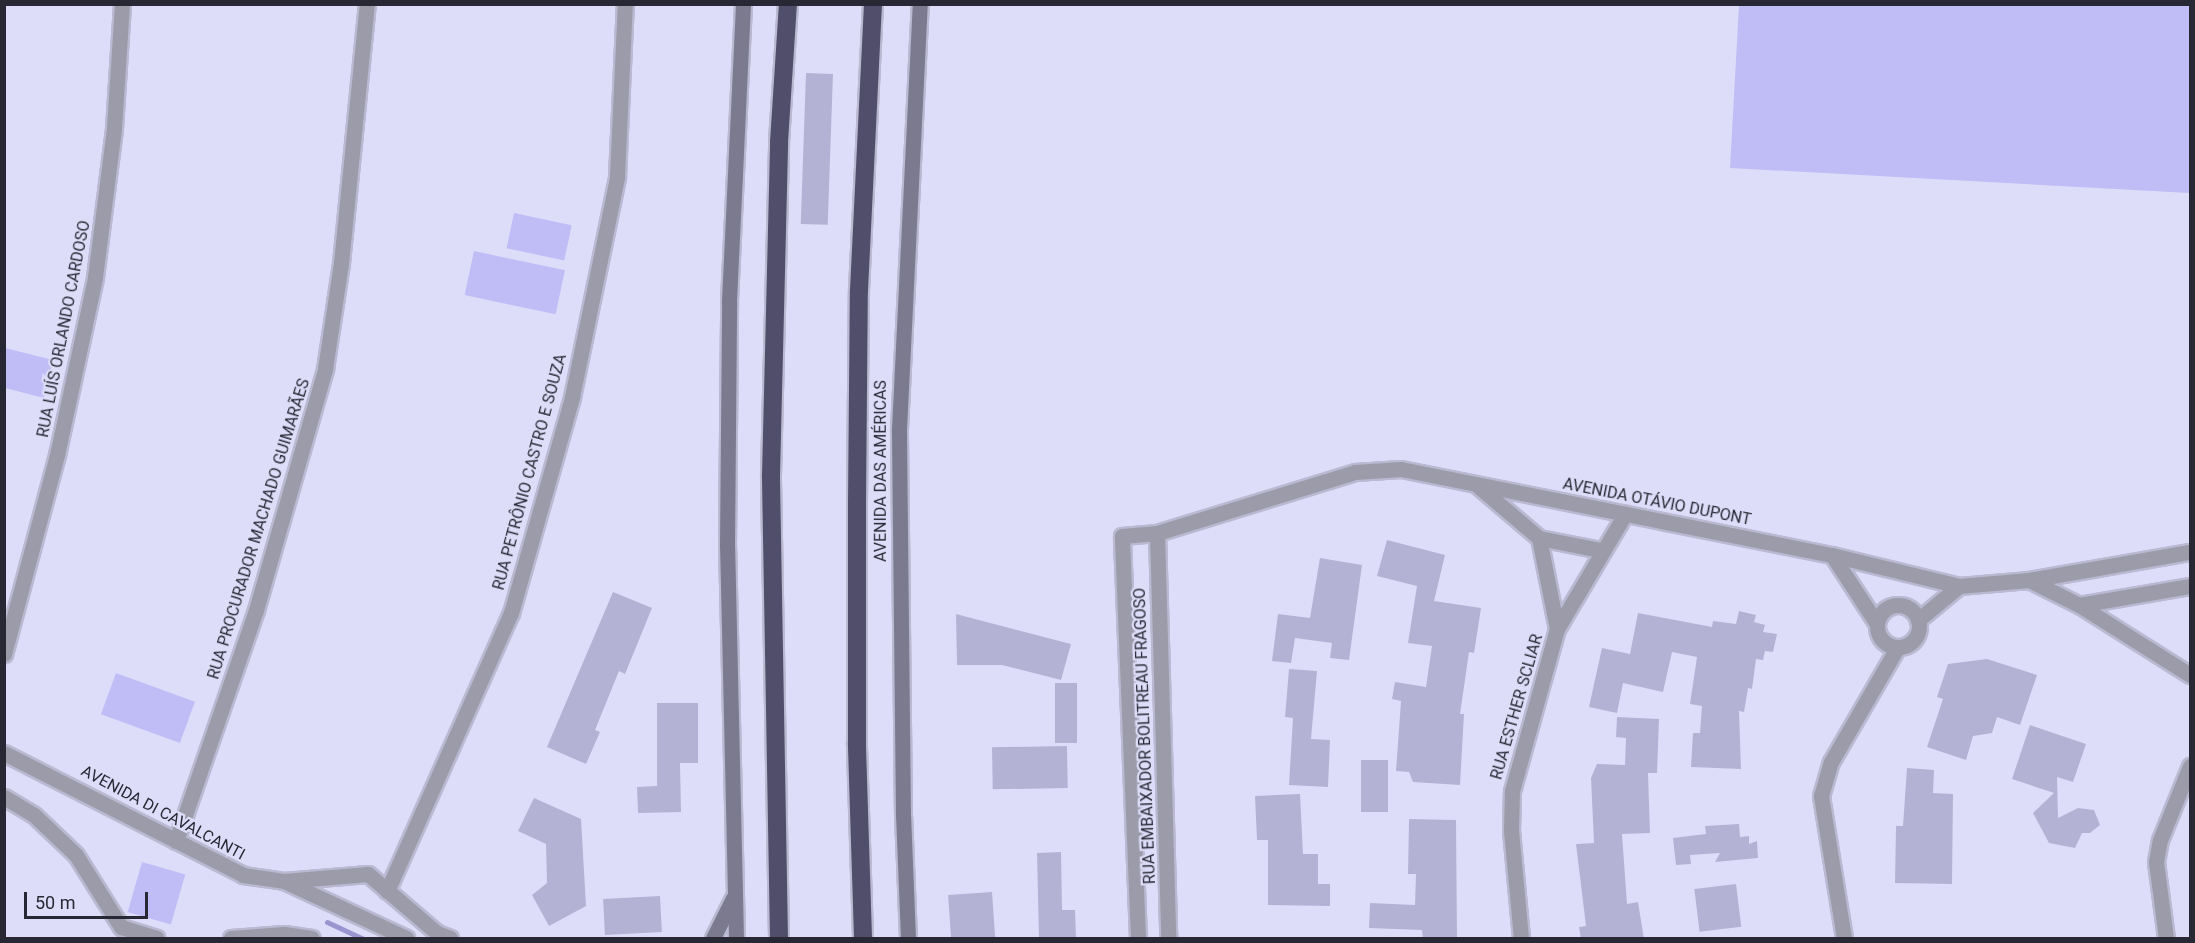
<!DOCTYPE html>
<html>
<head>
<meta charset="utf-8">
<style>
  body { margin:0 }
  #map { position:relative; width:2195px; height:943px; overflow:hidden; background:#deddf9; font-family:Roboto,sans-serif }
  div>[style] { position:absolute }
  .green>* { inset:0; background:#c0bcf6; transform-origin:0 0 }
  .stream>* { height:5px; margin:-2.5px; padding:0 2.5px; transform-origin:2.5px; border-radius:2.5px; background:#9a95d0 }
  .building>* { inset:0; background:#b4b2d4; transform-origin:0 0 }
  .roads { filter:drop-shadow(2px 0 #bab9d2) drop-shadow(-2px 0 #bab9d2) drop-shadow(0 2px #bab9d2) drop-shadow(0 -2px #bab9d2) }
  .street>* { height:15px; margin:-7.5px; padding:0 7.5px; transform-origin:7.5px; border-radius:7.5px; background:#9c9baa }
  .street>.ring { margin:-7.5px; padding:0; box-sizing:content-box; background:none; border:15px solid #9c9baa; border-radius:50% }
  .secondary>* { height:15px; margin:-7.5px; padding:0 7.5px; transform-origin:7.5px; border-radius:7.5px; background:#7b7a8f }
  .highway>* { height:18px; margin:-9px; padding:0 9px; transform-origin:9px; border-radius:9px; background:#504e6b }
  span { translate:-50% -50%; white-space:nowrap; text-align:center; line-height:1.15; -webkit-text-stroke:4.5px #deddf9; paint-order:stroke }
  .street-label { font-size:16px; color:#282835 }
  .frame { position:absolute; inset:0; border:6px solid #282835; pointer-events:none }
  .scale { position:absolute; left:24px; top:892px; width:124px; height:27px; box-sizing:border-box; border:3px solid #282835; border-top:0; padding-left:8px; font-size:18px; line-height:21px; white-space:nowrap; color:#282835; -webkit-text-stroke:4px #deddf9; paint-order:stroke }
</style>
</head>
<body>
<div id="map">
  <div class="green">
    <div style="clip-path:polygon(1739px 5px,2190px 5px,2190px 193px,1730px 168px)"></div>
    <div style="left:514px;top:213px;width:59px;height:36px;rotate:12deg"></div>
    <div style="left:474px;top:251px;width:93px;height:45px;rotate:12deg"></div>
    <div style="clip-path:polygon(5px 348px,53px 360px,44px 398px,5px 388px)"></div>
    <div style="left:116px;top:673px;width:84px;height:44px;rotate:20deg"></div>
    <div style="left:142px;top:862px;width:45px;height:52px;rotate:16deg"></div>
  </div>
  <div class="stream">
    <div style="left:327px;top:922px;width:38px;rotate:25deg"></div>
  </div>
  <div class="building">
    <div style="left:806px;top:73px;width:27px;height:151px;rotate:2deg"></div>
    <div style="clip-path:polygon(1387px 540px,1445px 555px,1434px 601px,1481px 608px,1474px 653px,1469px 652px,1460px 714px,1464px 714px,1460px 785px,1413px 782px,1409px 772px,1396px 771px,1401px 701px,1392px 699px,1395px 682px,1426px 687px,1432px 646px,1408px 643px,1417px 586px,1377px 576px)"></div>
    <div style="clip-path:polygon(1320px 558px,1362px 565px,1349px 660px,1330px 658px,1332px 643px,1295px 638px,1291px 663px,1272px 661px,1278px 614px,1310px 618px)"></div>
    <div style="clip-path:polygon(613px 592px,652px 608px,625px 674px,619px 671px,595px 730px,600px 732px,586px 764px,547px 747px)"></div>
    <div style="clip-path:polygon(1739px 611px,1756px 615px,1754px 622px,1765px 625px,1763px 632px,1777px 634px,1773px 652px,1765px 651px,1763px 660px,1756px 659px,1752px 689px,1748px 688px,1744px 712px,1739px 711px,1741px 769px,1691px 767px,1693px 733px,1700px 733px,1702px 706px,1690px 704px,1697px 657px,1672px 652px,1663px 692px,1623px 683px,1617px 713px,1589px 707px,1602px 648px,1630px 654px,1638px 613px,1712px 627px,1713px 621px,1736px 624px)"></div>
    <div style="clip-path:polygon(956px 614px,1071px 644px,1061px 680px,1002px 665px,957px 665px)"></div>
    <div style="clip-path:polygon(1987px 659px,2037px 675px,2020px 725px,1997px 717px,1992px 733px,1973px 736px,1966px 760px,1927px 747px,1943px 699px,1937px 697px,1948px 664px)"></div>
    <div style="clip-path:polygon(1289px 669px,1317px 671px,1311px 739px,1330px 740px,1328px 787px,1289px 785px,1293px 718px,1285px 717px)"></div>
    <div style="left:1055px;top:683px;width:22px;height:60px"></div>
    <div style="clip-path:polygon(657px 703px,698px 703px,698px 763px,680px 763px,681px 812px,638px 813px,637px 787px,657px 786px)"></div>
    <div style="clip-path:polygon(1617px 717px,1659px 719px,1657px 773px,1648px 773px,1650px 833px,1622px 834px,1627px 904px,1638px 902px,1644px 939px,1581px 939px,1579px 927px,1586px 926px,1576px 844px,1594px 843px,1591px 778px,1597px 764px,1625px 765px,1626px 738px,1616px 737px)"></div>
    <div style="clip-path:polygon(2030px 725px,2086px 744px,2073px 782px,2057px 777px,2058px 818px,2078px 808px,2094px 810px,2100px 825px,2090px 833px,2082px 833px,2075px 848px,2049px 843px,2033px 813px,2054px 793px,2012px 779px)"></div>
    <div style="left:1067px;top:746px;width:42px;height:75px;rotate:89deg"></div>
    <div style="left:1361px;top:760px;width:27px;height:52px"></div>
    <div style="clip-path:polygon(1907px 768px,1934px 770px,1933px 793px,1953px 794px,1952px 884px,1895px 883px,1896px 826px,1903px 826px)"></div>
    <div style="clip-path:polygon(1300px 794px,1303px 854px,1318px 854px,1318px 884px,1330px 884px,1330px 906px,1268px 905px,1268px 840px,1257px 840px,1255px 796px)"></div>
    <div style="clip-path:polygon(534px 798px,581px 819px,586px 906px,549px 926px,532px 895px,547px 883px,546px 844px,518px 831px)"></div>
    <div style="clip-path:polygon(1409px 819px,1456px 820px,1457px 939px,1423px 939px,1422px 930px,1369px 928px,1370px 903px,1415px 905px,1416px 874px,1408px 874px)"></div>
    <div style="clip-path:polygon(1739px 824px,1740px 837px,1749px 836px,1749px 844px,1757px 841px,1758px 858px,1715px 862px,1720px 853px,1690px 855px,1691px 864px,1676px 865px,1673px 838px,1706px 834px,1705px 826px)"></div>
    <div style="clip-path:polygon(1061px 852px,1062px 910px,1075px 910px,1076px 939px,1039px 939px,1037px 853px)"></div>
    <div style="left:1736px;top:884px;width:43px;height:42px;rotate:83deg"></div>
    <div style="left:992px;top:892px;width:47px;height:44px;rotate:86deg"></div>
    <div style="left:660px;top:896px;width:36px;height:57px;rotate:87deg"></div>
  </div>
  <div class="roads">
    <div class="street">
      <div style="left:1478px;top:486px;width:80px;rotate:40.4deg"></div>
      <div style="left:1539px;top:538px;width:93px;rotate:78.8deg"></div>
      <div style="left:1157px;top:533px;width:405px;rotate:88.4deg"></div>
      <div style="left:1539px;top:538px;width:63px;rotate:11deg"></div>
      <div style="left:1832px;top:555px;width:82px;rotate:56.9deg"></div>
      <div style="left:2029px;top:580px;width:56px;rotate:26.6deg"></div>
      <div style="left:2079px;top:605px;width:131px;rotate:32.2deg"></div>
      <div class="ring" style="left:1877px;top:605px;width:27px;height:27px"></div>
      <div style="left:2079px;top:605px;width:113px;rotate:-9.7deg"></div>
      <div style="left:1918px;top:620px;width:53px;rotate:-39.7deg"></div>
      <div style="left:4px;top:654px;width:206px;rotate:-75.1deg"></div>
      <div style="left:57px;top:455px;width:182px;rotate:-77.9deg"></div>
      <div style="left:95px;top:277px;width:150px;rotate:-82.7deg"></div>
      <div style="left:114px;top:128px;width:124px;rotate:-86.3deg"></div>
      <div style="left:4px;top:753px;width:268px;rotate:27deg"></div>
      <div style="left:243px;top:875px;width:41px;rotate:8.3deg"></div>
      <div style="left:284px;top:881px;width:135px;rotate:25deg"></div>
      <div style="left:4px;top:797px;width:35px;rotate:31deg"></div>
      <div style="left:34px;top:815px;width:58px;rotate:43.6deg"></div>
      <div style="left:76px;top:855px;width:85px;rotate:58deg"></div>
      <div style="left:121px;top:927px;width:37px;rotate:17deg"></div>
      <div style="left:176px;top:841px;width:244px;rotate:-70.9deg"></div>
      <div style="left:256px;top:610px;width:251px;rotate:-74deg"></div>
      <div style="left:325px;top:369px;width:107px;rotate:-81.4deg"></div>
      <div style="left:341px;top:263px;width:260px;rotate:-84.3deg"></div>
      <div style="left:284px;top:881px;width:84px;rotate:-4.8deg"></div>
      <div style="left:368px;top:874px;width:91px;rotate:40.5deg"></div>
      <div style="left:437px;top:933px;width:14px;rotate:21deg"></div>
      <div style="left:387px;top:891px;width:304px;rotate:-66deg"></div>
      <div style="left:511px;top:613px;width:224px;rotate:-74.2deg"></div>
      <div style="left:572px;top:397px;width:225px;rotate:-78.4deg"></div>
      <div style="left:617px;top:177px;width:173px;rotate:-87.4deg"></div>
      <div style="left:231px;top:938px;width:53px;rotate:-4.3deg"></div>
      <div style="left:284px;top:934px;width:28px;rotate:8deg"></div>
      <div style="left:1138px;top:938px;width:402px;rotate:-92.3deg"></div>
      <div style="left:1122px;top:536px;width:35px;rotate:-5deg"></div>
      <div style="left:1157px;top:533px;width:207px;rotate:-17.1deg"></div>
      <div style="left:1355px;top:472px;width:46px;rotate:-3.7deg"></div>
      <div style="left:1401px;top:469px;width:439px;rotate:11.3deg"></div>
      <div style="left:1832px;top:555px;width:131px;rotate:13.7deg"></div>
      <div style="left:1959px;top:586px;width:70px;rotate:-4.9deg"></div>
      <div style="left:2029px;top:580px;width:163px;rotate:-9.9deg"></div>
      <div style="left:1521px;top:938px;width:107px;rotate:-95.3deg"></div>
      <div style="left:1511px;top:831px;width:40px;rotate:-88.6deg"></div>
      <div style="left:1512px;top:791px;width:168px;rotate:-74.5deg"></div>
      <div style="left:1557px;top:629px;width:134px;rotate:-59.4deg"></div>
      <div style="left:1844px;top:938px;width:144px;rotate:-99.2deg"></div>
      <div style="left:1821px;top:796px;width:35px;rotate:-74deg"></div>
      <div style="left:1831px;top:762px;width:132px;rotate:-59.9deg"></div>
      <div style="left:2166px;top:938px;width:77px;rotate:-97.5deg"></div>
      <div style="left:2156px;top:862px;width:22px;rotate:-80deg"></div>
      <div style="left:2160px;top:840px;width:80px;rotate:-67.9deg"></div>
    </div>
    <div class="secondary">
      <div style="left:713px;top:938px;width:45px;rotate:-63.4deg"></div>
      <div style="left:736px;top:938px;width:392px;rotate:-91.3deg"></div>
      <div style="left:727px;top:546px;width:245px;rotate:-89.5deg"></div>
      <div style="left:729px;top:301px;width:297px;rotate:-87.3deg"></div>
      <div style="left:908px;top:938px;width:122px;rotate:-92.3deg"></div>
      <div style="left:903px;top:816px;width:387px;rotate:-90.6deg"></div>
      <div style="left:899px;top:429px;width:426px;rotate:-87.2deg"></div>
    </div>
    <div class="highway">
      <div style="left:779px;top:938px;width:463px;rotate:-91deg"></div>
      <div style="left:771px;top:475px;width:333px;rotate:-88.6deg"></div>
      <div style="left:779px;top:142px;width:138px;rotate:-86.3deg"></div>
      <div style="left:863px;top:938px;width:196px;rotate:-91.8deg"></div>
      <div style="left:857px;top:742px;width:238px;rotate:-90deg"></div>
      <div style="left:857px;top:504px;width:214px;rotate:-89.5deg"></div>
      <div style="left:859px;top:290px;width:286px;rotate:-87.2deg"></div>
    </div>
  </div>
  <div class="street-label">
    <span style="left:64px;top:329px;rotate:-79deg">RUA LUÍS ORLANDO CARDOSO</span>
    <span style="left:881px;top:471px;rotate:-90deg">AVENIDA DAS AMÉRICAS</span>
    <span style="left:530px;top:472px;rotate:-75deg">RUA PETRÔNIO CASTRO E SOUZA</span>
    <span style="left:1657px;top:502px;rotate:11deg">AVENIDA OTÁVIO DUPONT</span>
    <span style="left:259px;top:529px;rotate:-73deg">RUA PROCURADOR MACHADO GUIMARÃES</span>
    <span style="left:1517px;top:707px;rotate:-74deg">RUA ESTHER SCLIAR</span>
    <span style="left:1145px;top:736px;rotate:-92deg">RUA EMBAIXADOR BOLITREAU FRAGOSO</span>
    <span style="left:163px;top:813px;rotate:28deg">AVENIDA DI CAVALCANTI</span>
  </div>
  <div class="frame"></div>
  <div class="scale">50 m</div>
</div>
</body>
</html>
